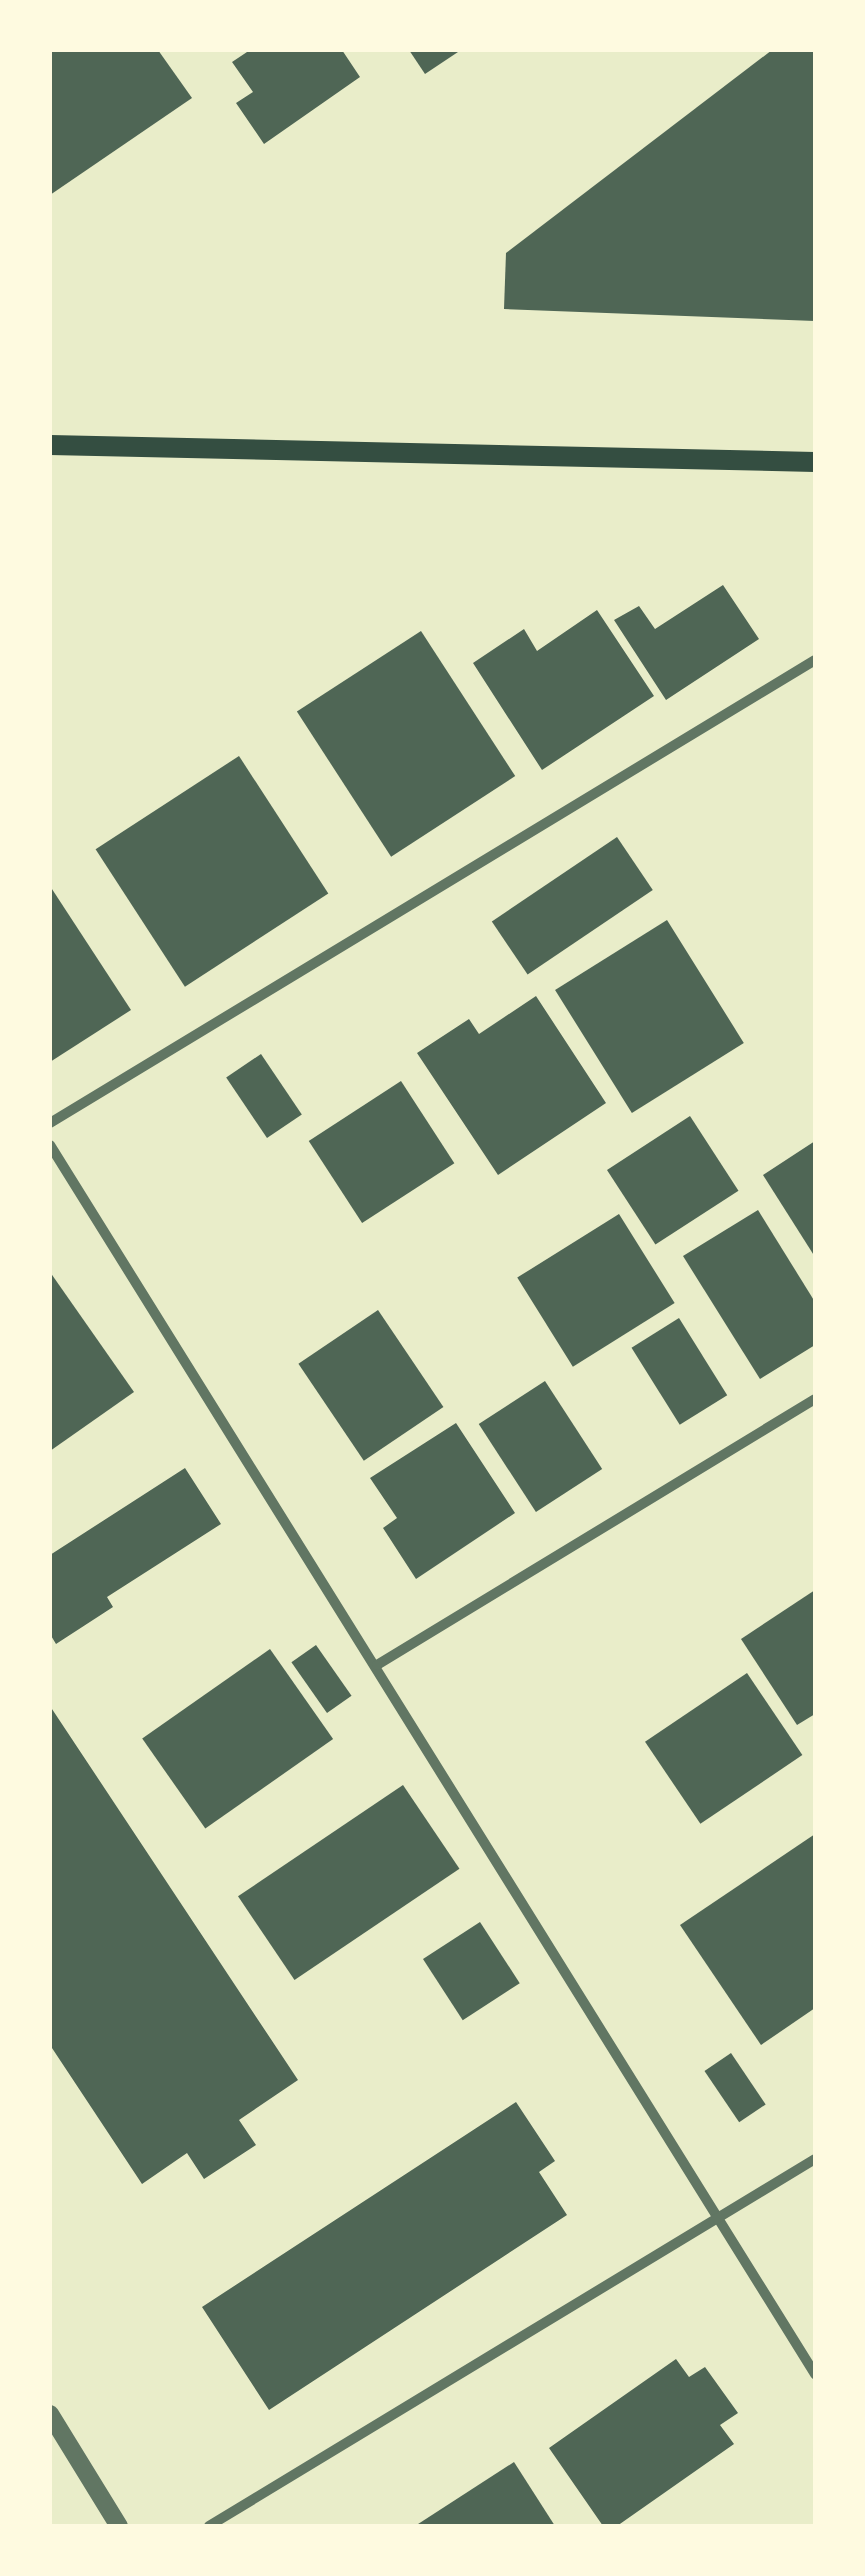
<!DOCTYPE html>
<html>
<head>
<meta charset="utf-8">
<style>
  body { margin:0 }
  #map { position:relative; width:865px; height:2576px; overflow:hidden; background:#e9edc9; font-family:Raleway,sans-serif }
  div>[style] { position:absolute }
  .building>* { inset:0; background:#4f6655; transform-origin:0 0 }
  .minor>* { height:10px; margin:-5px; padding:0 5px; transform-origin:5px; border-radius:5px; background:#617663 }
  .tertiary>* { height:18px; margin:-9px; padding:0 9px; transform-origin:9px; border-radius:9px; background:#617663 }
  .secondary>* { height:20px; margin:-10px; padding:0 10px; transform-origin:10px; border-radius:10px; background:#344e41 }
  span { translate:-50% -50%; white-space:nowrap; text-align:center; line-height:1.15; -webkit-text-stroke:9px #fefae0; paint-order:stroke }
  .frame { position:absolute; inset:0; border:52px solid #fefae0; pointer-events:none }
</style>
</head>
<body>
<div id="map">
  <div class="building">
    <div style="clip-path:polygon(50px 50px,158px 50px,192px 98px,50px 195px)"></div>
    <div style="clip-path:polygon(250px 50px,342px 50px,360px 77px,264px 144px,236px 103px,253px 92px,232px 62px)"></div>
    <div style="clip-path:polygon(409px 50px,461px 50px,425px 74px)"></div>
    <div style="clip-path:polygon(772px 50px,815px 50px,815px 321px,504px 309px,506px 253px)"></div>
    <div style="clip-path:polygon(723px 585px,759px 639px,666px 700px,614px 620px,639px 606px,655px 629px)"></div>
    <div style="clip-path:polygon(597px 610px,654px 696px,542px 770px,473px 663px,524px 629px,537px 651px)"></div>
    <div style="left:421px;top:631px;width:173px;height:148px;rotate:57deg"></div>
    <div style="left:239px;top:756px;width:164px;height:171px;rotate:57deg"></div>
    <div style="left:617px;top:837px;width:64px;height:151px;rotate:56deg"></div>
    <div style="clip-path:polygon(50px 886px,131px 1010px,50px 1062px)"></div>
    <div style="left:667px;top:920px;width:145px;height:132px;rotate:58deg"></div>
    <div style="clip-path:polygon(536px 996px,606px 1103px,498px 1175px,417px 1053px,469px 1019px,479px 1034px)"></div>
    <div style="left:261px;top:1054px;width:73px;height:42px;rotate:56deg"></div>
    <div style="left:401px;top:1081px;width:98px;height:110px;rotate:57deg"></div>
    <div style="left:690px;top:1116px;width:89px;height:99px;rotate:57deg"></div>
    <div style="clip-path:polygon(815px 1141px,815px 1257px,763px 1175px)"></div>
    <div style="clip-path:polygon(758px 1210px,815px 1302px,815px 1345px,760px 1379px,683px 1256px)"></div>
    <div style="left:619px;top:1214px;width:105px;height:120px;rotate:58deg"></div>
    <div style="clip-path:polygon(50px 1272px,134px 1392px,50px 1451px)"></div>
    <div style="left:378px;top:1310px;width:117px;height:96px;rotate:56deg"></div>
    <div style="left:679px;top:1318px;width:91px;height:56px;rotate:58deg"></div>
    <div style="left:545px;top:1381px;width:105px;height:79px;rotate:57deg"></div>
    <div style="clip-path:polygon(456px 1423px,515px 1513px,416px 1579px,383px 1528px,397px 1518px,370px 1478px)"></div>
    <div style="clip-path:polygon(185px 1468px,221px 1524px,107px 1597px,113px 1607px,56px 1644px,50px 1634px,50px 1555px)"></div>
    <div style="clip-path:polygon(815px 1590px,815px 1714px,797px 1725px,741px 1639px)"></div>
    <div style="left:316px;top:1645px;width:62px;height:30px;rotate:55deg"></div>
    <div style="left:270px;top:1649px;width:110px;height:156px;rotate:55deg"></div>
    <div style="left:747px;top:1673px;width:99px;height:123px;rotate:56deg"></div>
    <div style="clip-path:polygon(50px 1706px,298px 2080px,239px 2120px,256px 2145px,204px 2179px,187px 2153px,142px 2184px,50px 2045px)"></div>
    <div style="left:403px;top:1785px;width:101px;height:199px;rotate:56deg"></div>
    <div style="clip-path:polygon(815px 1834px,815px 2008px,761px 2045px,680px 1925px)"></div>
    <div style="left:480px;top:1922px;width:73px;height:68px;rotate:57deg"></div>
    <div style="left:731px;top:2053px;width:62px;height:32px;rotate:56deg"></div>
    <div style="clip-path:polygon(516px 2102px,555px 2161px,539px 2172px,567px 2215px,269px 2410px,202px 2307px)"></div>
    <div style="clip-path:polygon(676px 2359px,689px 2377px,705px 2367px,738px 2413px,720px 2425px,734px 2444px,617px 2526px,603px 2526px,549px 2448px)"></div>
    <div style="clip-path:polygon(514px 2462px,555px 2526px,415px 2526px)"></div>
  </div>
  <div class="minor">
    <div style="left:50px;top:1123px;width:894px;rotate:-31.18deg"></div>
    <div style="left:50px;top:1145px;width:1448px;rotate:58.1deg"></div>
    <div style="left:377px;top:1665px;width:512px;rotate:-31.27deg"></div>
    <div style="left:209px;top:2526px;width:708px;rotate:-31.2deg"></div>
  </div>
  <div class="tertiary">
    <div style="left:50px;top:2414px;width:132px;rotate:58.4deg"></div>
  </div>
  <div class="secondary">
    <div style="left:50px;top:445px;width:765px;rotate:1.27deg"></div>
  </div>
  <div class="frame"></div>
</div>
</body>
</html>
